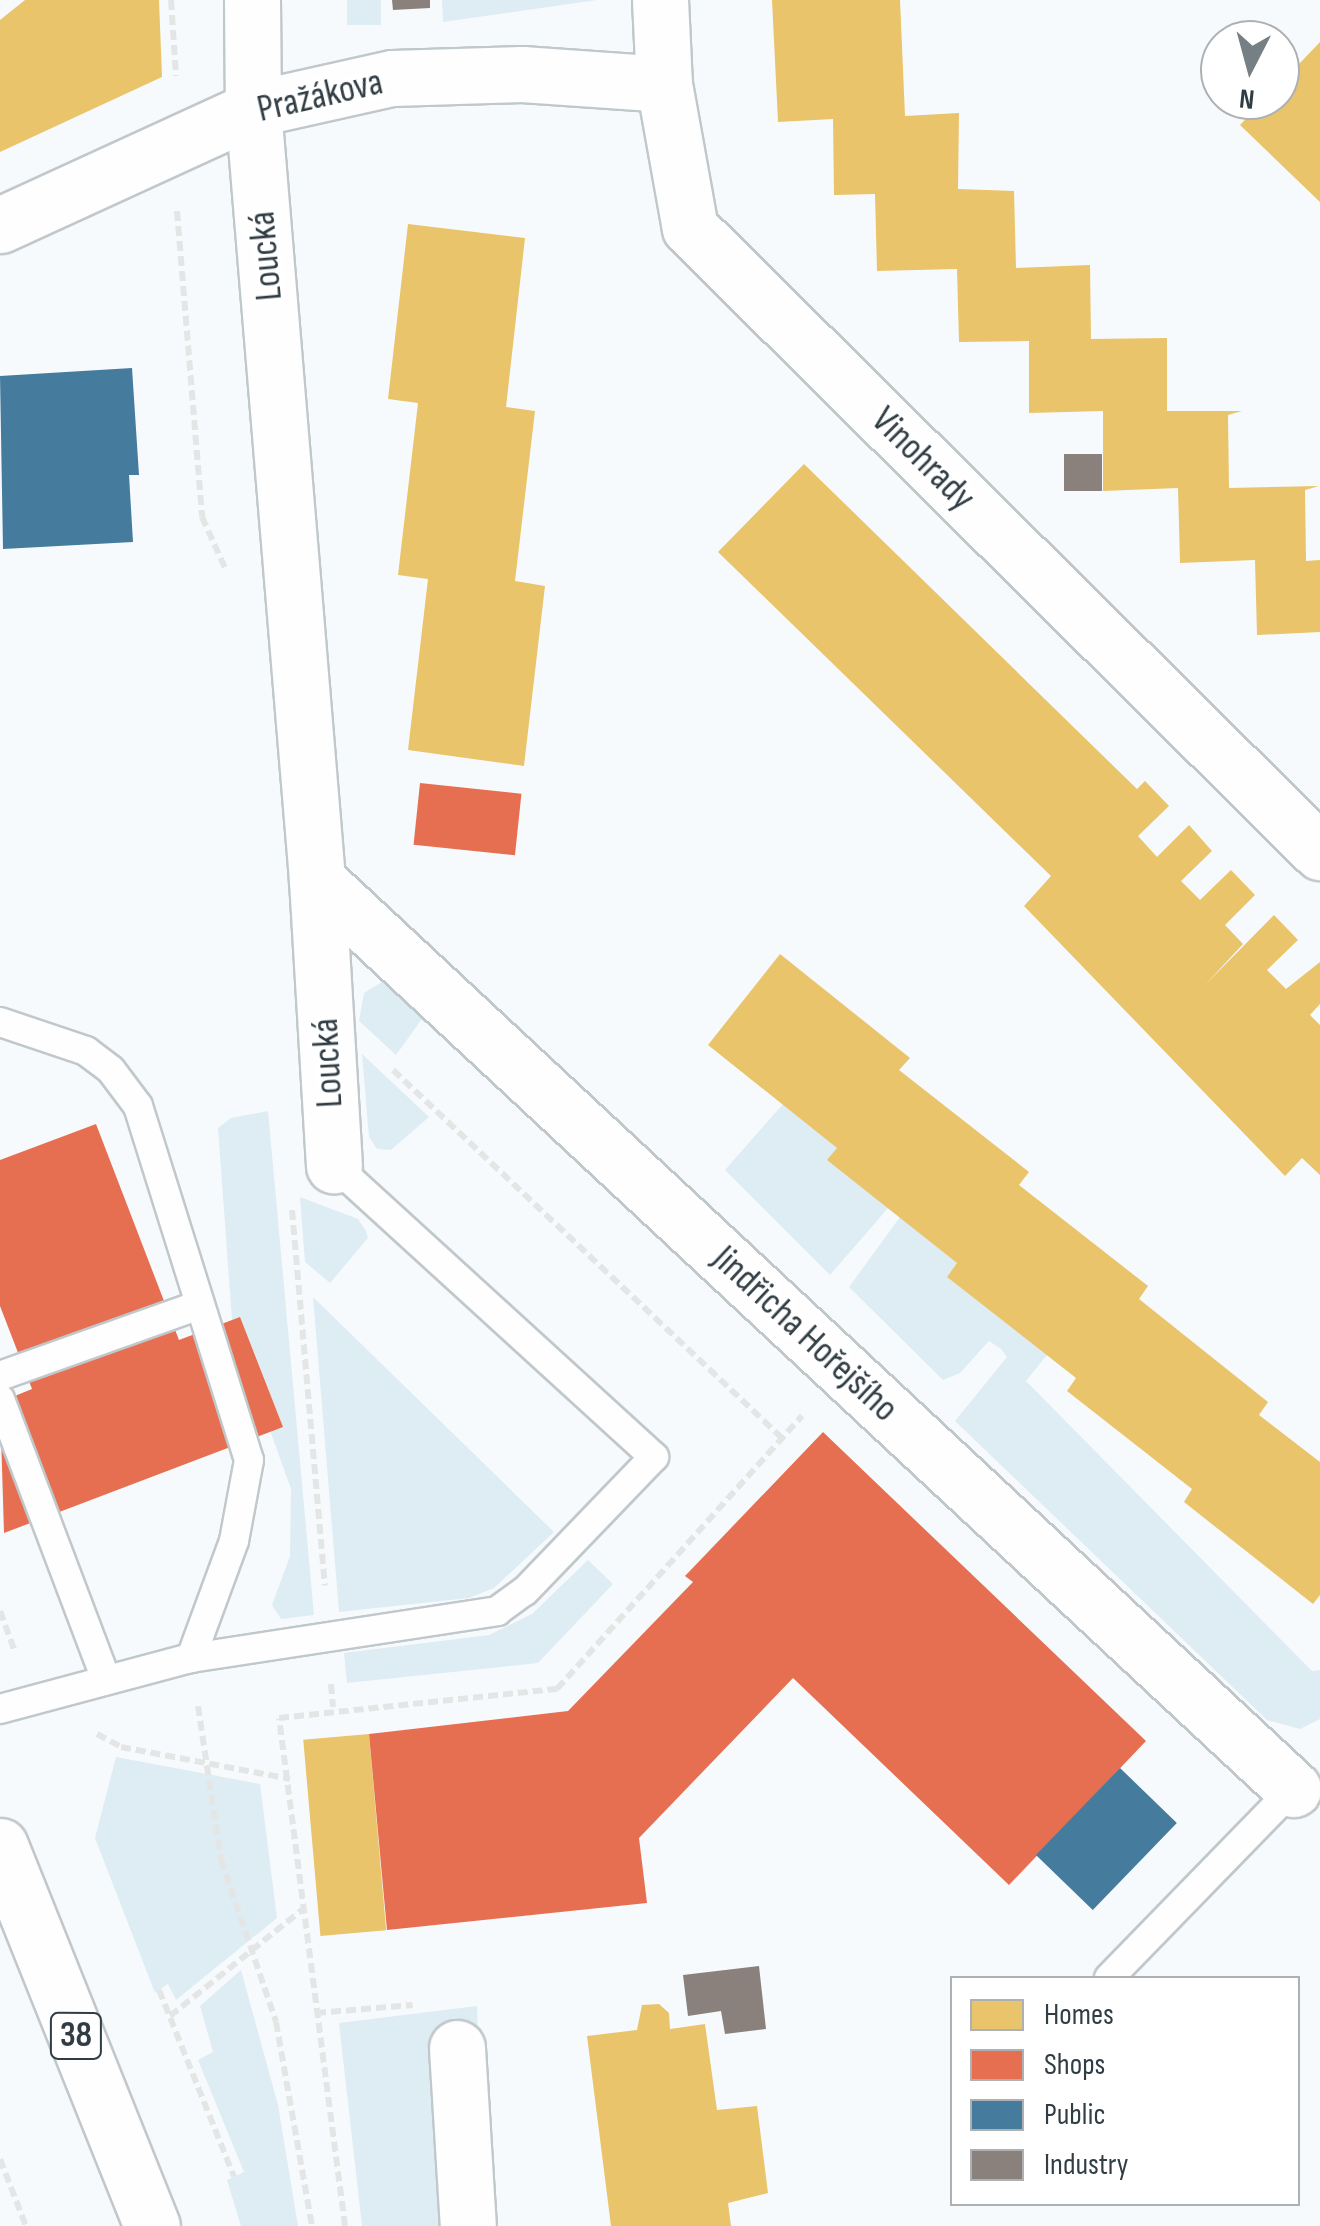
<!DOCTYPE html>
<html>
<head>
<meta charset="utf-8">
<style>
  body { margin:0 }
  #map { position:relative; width:1320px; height:2226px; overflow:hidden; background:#f7fafc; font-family:"Sofia Sans Condensed",sans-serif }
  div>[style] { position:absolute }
  .green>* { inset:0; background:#deecf4; transform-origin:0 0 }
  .homes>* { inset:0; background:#e9c46a; transform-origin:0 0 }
  .shops>* { inset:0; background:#e76f51; transform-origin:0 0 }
  .public>* { inset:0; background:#457b9d; transform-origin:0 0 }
  .industry>* { inset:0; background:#8a817c; transform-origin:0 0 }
  .path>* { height:6px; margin-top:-3px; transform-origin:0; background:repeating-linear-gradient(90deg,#e4e6e6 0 10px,transparent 0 15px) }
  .roads { filter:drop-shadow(2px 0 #c1c8cc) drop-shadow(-2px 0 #c1c8cc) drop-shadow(0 2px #c1c8cc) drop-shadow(0 -2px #c1c8cc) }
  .lane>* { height:28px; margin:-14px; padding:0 14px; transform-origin:14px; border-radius:14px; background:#fefeff }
  .street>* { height:55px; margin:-27.5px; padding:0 27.5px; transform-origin:27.5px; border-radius:27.5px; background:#fefeff }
  .primary>* { height:55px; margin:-27.5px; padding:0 27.5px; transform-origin:27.5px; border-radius:27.5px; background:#fefeff }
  span { translate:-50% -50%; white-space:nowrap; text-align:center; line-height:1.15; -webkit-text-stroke:10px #fff; paint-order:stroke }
  .shield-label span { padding:2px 8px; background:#fff; border:2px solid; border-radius:8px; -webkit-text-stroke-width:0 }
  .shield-label { font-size:35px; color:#313d44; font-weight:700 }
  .street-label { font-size:38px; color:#313d44 }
  .legend { position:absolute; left:950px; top:1976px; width:350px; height:230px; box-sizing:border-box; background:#fff; border:2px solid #adb1b4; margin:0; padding:12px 18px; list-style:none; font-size:30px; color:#313d44 }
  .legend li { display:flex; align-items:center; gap:20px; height:50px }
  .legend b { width:50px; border:2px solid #adb1b4 }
  .north { position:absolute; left:1200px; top:20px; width:100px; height:100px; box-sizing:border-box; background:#fff; border:2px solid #adb1b4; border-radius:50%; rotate:186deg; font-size:28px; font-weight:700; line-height:40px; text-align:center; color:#313d44 }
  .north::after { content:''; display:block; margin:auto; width:35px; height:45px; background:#767f84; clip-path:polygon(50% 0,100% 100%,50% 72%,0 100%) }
</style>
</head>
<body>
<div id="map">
  <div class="green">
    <div style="left:347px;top:0;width:34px;height:25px"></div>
    <div style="clip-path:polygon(442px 0,597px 0,443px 22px)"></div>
    <div style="clip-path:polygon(387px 979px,429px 1009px,396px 1055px,359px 1021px,364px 993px)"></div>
    <div style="clip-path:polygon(362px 1054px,429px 1117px,391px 1150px,377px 1149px,369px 1137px)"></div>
    <div style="clip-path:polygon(783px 1104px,838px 1148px,889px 1207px,830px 1275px,725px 1170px)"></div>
    <div style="clip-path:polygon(268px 1111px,314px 1615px,281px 1619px,272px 1605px,290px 1556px,291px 1489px,267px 1422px,279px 1417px,254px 1352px,233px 1333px,218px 1128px,231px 1118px)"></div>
    <div style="clip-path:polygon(300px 1197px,358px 1219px,366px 1231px,368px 1238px,330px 1283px,305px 1262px)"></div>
    <div style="clip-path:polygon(900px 1217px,957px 1263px,947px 1277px,1047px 1355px,1026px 1381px,1312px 1671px,1320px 1670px,1320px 1719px,1300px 1729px,1267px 1720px,955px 1421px,1007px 1357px,1001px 1349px,989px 1341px,960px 1373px,943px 1380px,849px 1287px)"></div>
    <div style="clip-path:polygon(313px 1297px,554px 1532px,494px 1588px,469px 1598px,339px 1612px)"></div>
    <div style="clip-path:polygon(588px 1560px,613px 1584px,538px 1663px,347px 1683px,344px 1653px,489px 1635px,532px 1614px)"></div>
    <div style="clip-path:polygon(116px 1757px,260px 1784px,277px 1918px,176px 2000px,168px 1984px,155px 1993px,95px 1838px)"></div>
    <div style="clip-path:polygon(241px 1970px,278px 2105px,298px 2226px,241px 2226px,227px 2180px,244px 2172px,198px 2060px,213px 2052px,200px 2006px)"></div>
    <div style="clip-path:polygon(477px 2006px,478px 2038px,450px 2226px,362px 2226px,339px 2023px)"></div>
  </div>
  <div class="homes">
    <div style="clip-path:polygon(25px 0,159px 0,162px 77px,0 152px,0 20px)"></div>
    <div style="clip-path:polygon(772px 0,900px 0,905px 116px,959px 113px,958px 189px,1014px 191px,1016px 268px,1090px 265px,1091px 339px,1167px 338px,1167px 411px,1242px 411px,1228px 415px,1229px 488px,1319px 486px,1305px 490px,1306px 561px,1320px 560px,1320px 632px,1257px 635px,1255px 560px,1180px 563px,1178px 488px,1103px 491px,1103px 411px,1029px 413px,1029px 341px,959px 342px,957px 269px,877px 271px,875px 194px,834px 195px,833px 119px,778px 122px)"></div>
    <div style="clip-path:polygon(1320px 42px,1320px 202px,1240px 125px,1264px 100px,1280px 100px,1280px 84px)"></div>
    <div style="clip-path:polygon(408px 224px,525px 238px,506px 407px,535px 411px,515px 581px,545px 586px,524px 766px,408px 750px,428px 579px,398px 575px,418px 403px,388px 399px)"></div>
    <div style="clip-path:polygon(804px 464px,1137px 789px,1145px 781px,1169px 806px,1138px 836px,1157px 857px,1189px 825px,1212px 851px,1181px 881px,1200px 900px,1231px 870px,1255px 895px,1225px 925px,1243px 944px,1205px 985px,1274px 915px,1298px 940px,1267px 970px,1286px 989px,1320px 962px,1320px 1004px,1310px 1015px,1320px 1025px,1320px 1175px,1302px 1158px,1285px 1176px,1024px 906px,1051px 876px,718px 552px)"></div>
    <div style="clip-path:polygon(780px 954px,910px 1058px,899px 1070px,1029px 1172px,1019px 1185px,1148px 1286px,1139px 1299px,1268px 1402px,1259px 1415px,1320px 1462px,1320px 1595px,1313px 1604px,1184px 1502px,1192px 1489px,1067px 1391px,1076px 1378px,947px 1277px,957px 1263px,827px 1160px,837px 1148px,708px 1045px)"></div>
    <div style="left:369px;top:1734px;width:197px;height:66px;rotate:85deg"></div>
    <div style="clip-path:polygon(659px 2004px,669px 2013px,670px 2029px,705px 2024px,717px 2110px,757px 2106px,768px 2193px,728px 2203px,731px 2226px,611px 2226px,587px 2036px,637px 2030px,642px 2005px)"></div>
  </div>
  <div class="shops">
    <div style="left:420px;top:783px;width:102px;height:62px;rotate:6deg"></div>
    <div style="clip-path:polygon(96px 1124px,179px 1340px,240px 1317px,283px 1427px,4px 1533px,0 1402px,32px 1389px,0 1306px,0 1160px)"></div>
    <div style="clip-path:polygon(823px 1432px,1146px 1741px,1009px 1885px,793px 1678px,639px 1838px,647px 1903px,387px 1930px,369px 1734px,568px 1711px,693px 1582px,685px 1576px)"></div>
  </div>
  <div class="public">
    <div style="clip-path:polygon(132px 368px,139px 475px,129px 475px,133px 542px,3px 549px,0 376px)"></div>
    <div style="left:1120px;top:1768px;width:79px;height:121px;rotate:44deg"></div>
  </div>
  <div class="industry">
    <div style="clip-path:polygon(392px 0,430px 0,430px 8px,393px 10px)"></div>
    <div style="left:1064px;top:454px;width:38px;height:37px"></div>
    <div style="clip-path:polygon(759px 1966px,766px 2029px,725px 2034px,721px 2011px,688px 2016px,683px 1975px)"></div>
  </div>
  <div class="path">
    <div style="left:171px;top:0;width:76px;rotate:86.2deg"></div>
    <div style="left:177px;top:211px;width:307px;rotate:85.3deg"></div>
    <div style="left:202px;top:517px;width:56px;rotate:65.7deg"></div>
    <div style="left:393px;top:1070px;width:535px;rotate:43.41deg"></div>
    <div style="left:292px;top:1210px;width:377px;rotate:85deg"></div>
    <div style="left:0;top:1611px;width:44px;rotate:69.9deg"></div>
    <div style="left:331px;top:1684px;width:23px;rotate:85deg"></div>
    <div style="left:198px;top:1706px;width:156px;rotate:81.5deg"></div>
    <div style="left:221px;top:1860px;width:171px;rotate:71.2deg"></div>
    <div style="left:276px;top:2022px;width:207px;rotate:80deg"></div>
    <div style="left:97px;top:1734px;width:27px;rotate:28deg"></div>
    <div style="left:121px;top:1747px;width:172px;rotate:10.7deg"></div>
    <div style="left:159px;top:1990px;width:201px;rotate:68.1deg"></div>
    <div style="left:316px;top:2013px;width:97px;rotate:-4.7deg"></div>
    <div style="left:170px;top:2016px;width:171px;rotate:-38.8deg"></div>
    <div style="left:0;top:2159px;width:72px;rotate:68.8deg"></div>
    <div style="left:345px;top:2226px;width:512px;rotate:-97.4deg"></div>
    <div style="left:279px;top:1718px;width:280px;rotate:-6deg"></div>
    <div style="left:557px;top:1689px;width:367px;rotate:-48.1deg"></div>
  </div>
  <div class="roads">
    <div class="lane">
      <div style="left:0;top:1022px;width:91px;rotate:18.6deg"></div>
      <div style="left:86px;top:1051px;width:31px;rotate:37deg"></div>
      <div style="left:111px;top:1070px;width:45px;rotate:53.1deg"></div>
      <div style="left:138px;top:1106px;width:371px;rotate:72.6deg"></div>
      <div style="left:249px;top:1460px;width:82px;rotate:100.5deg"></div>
      <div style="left:234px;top:1541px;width:125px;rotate:110.2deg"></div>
      <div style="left:0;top:1376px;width:211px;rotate:-19.6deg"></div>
      <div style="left:0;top:1399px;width:299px;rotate:69.3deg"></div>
      <div style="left:0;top:1709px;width:198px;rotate:-15deg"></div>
      <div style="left:191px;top:1658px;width:310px;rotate:-8.7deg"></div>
      <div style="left:497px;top:1611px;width:34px;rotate:-36deg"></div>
      <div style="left:525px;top:1591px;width:186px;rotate:-46.1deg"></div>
      <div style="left:654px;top:1457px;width:433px;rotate:-137.6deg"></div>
      <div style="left:1109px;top:1978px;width:264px;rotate:-45.8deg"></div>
    </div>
    <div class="street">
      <div style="left:252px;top:0;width:109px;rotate:89.5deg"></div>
      <div style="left:253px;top:109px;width:774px;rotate:85.25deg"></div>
      <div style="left:317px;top:880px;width:286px;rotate:86.6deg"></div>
      <div style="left:660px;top:0;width:84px;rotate:87.3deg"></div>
      <div style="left:664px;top:84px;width:146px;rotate:79.8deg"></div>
      <div style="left:690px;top:228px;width:887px;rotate:44.73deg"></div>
      <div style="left:0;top:225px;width:278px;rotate:-24.6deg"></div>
      <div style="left:253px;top:109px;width:142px;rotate:-12.6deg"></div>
      <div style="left:392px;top:78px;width:130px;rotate:-1.8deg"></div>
      <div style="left:522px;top:74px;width:142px;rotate:4deg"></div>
      <div style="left:317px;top:880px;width:1334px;rotate:42.96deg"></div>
      <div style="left:457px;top:2048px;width:178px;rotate:86.5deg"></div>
    </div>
    <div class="primary">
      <div style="left:0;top:1846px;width:409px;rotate:68.2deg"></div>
    </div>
  </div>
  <div class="shield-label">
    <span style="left:76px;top:2036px">38</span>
  </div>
  <div class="street-label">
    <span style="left:320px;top:96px;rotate:-13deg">Pražákova</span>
    <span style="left:266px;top:256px;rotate:-95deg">Loucká</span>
    <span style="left:923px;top:459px;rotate:45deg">Vinohrady</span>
    <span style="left:328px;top:1063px;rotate:-93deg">Loucká</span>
    <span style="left:805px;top:1334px;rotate:43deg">Jindřicha Hořejšího</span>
  </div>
  <ul class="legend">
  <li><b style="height:28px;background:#e9c46a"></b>Homes</li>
  <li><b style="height:28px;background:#e76f51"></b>Shops</li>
  <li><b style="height:28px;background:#457b9d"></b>Public</li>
  <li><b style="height:28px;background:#8a817c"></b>Industry</li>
  </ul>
  <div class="north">N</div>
</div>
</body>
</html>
